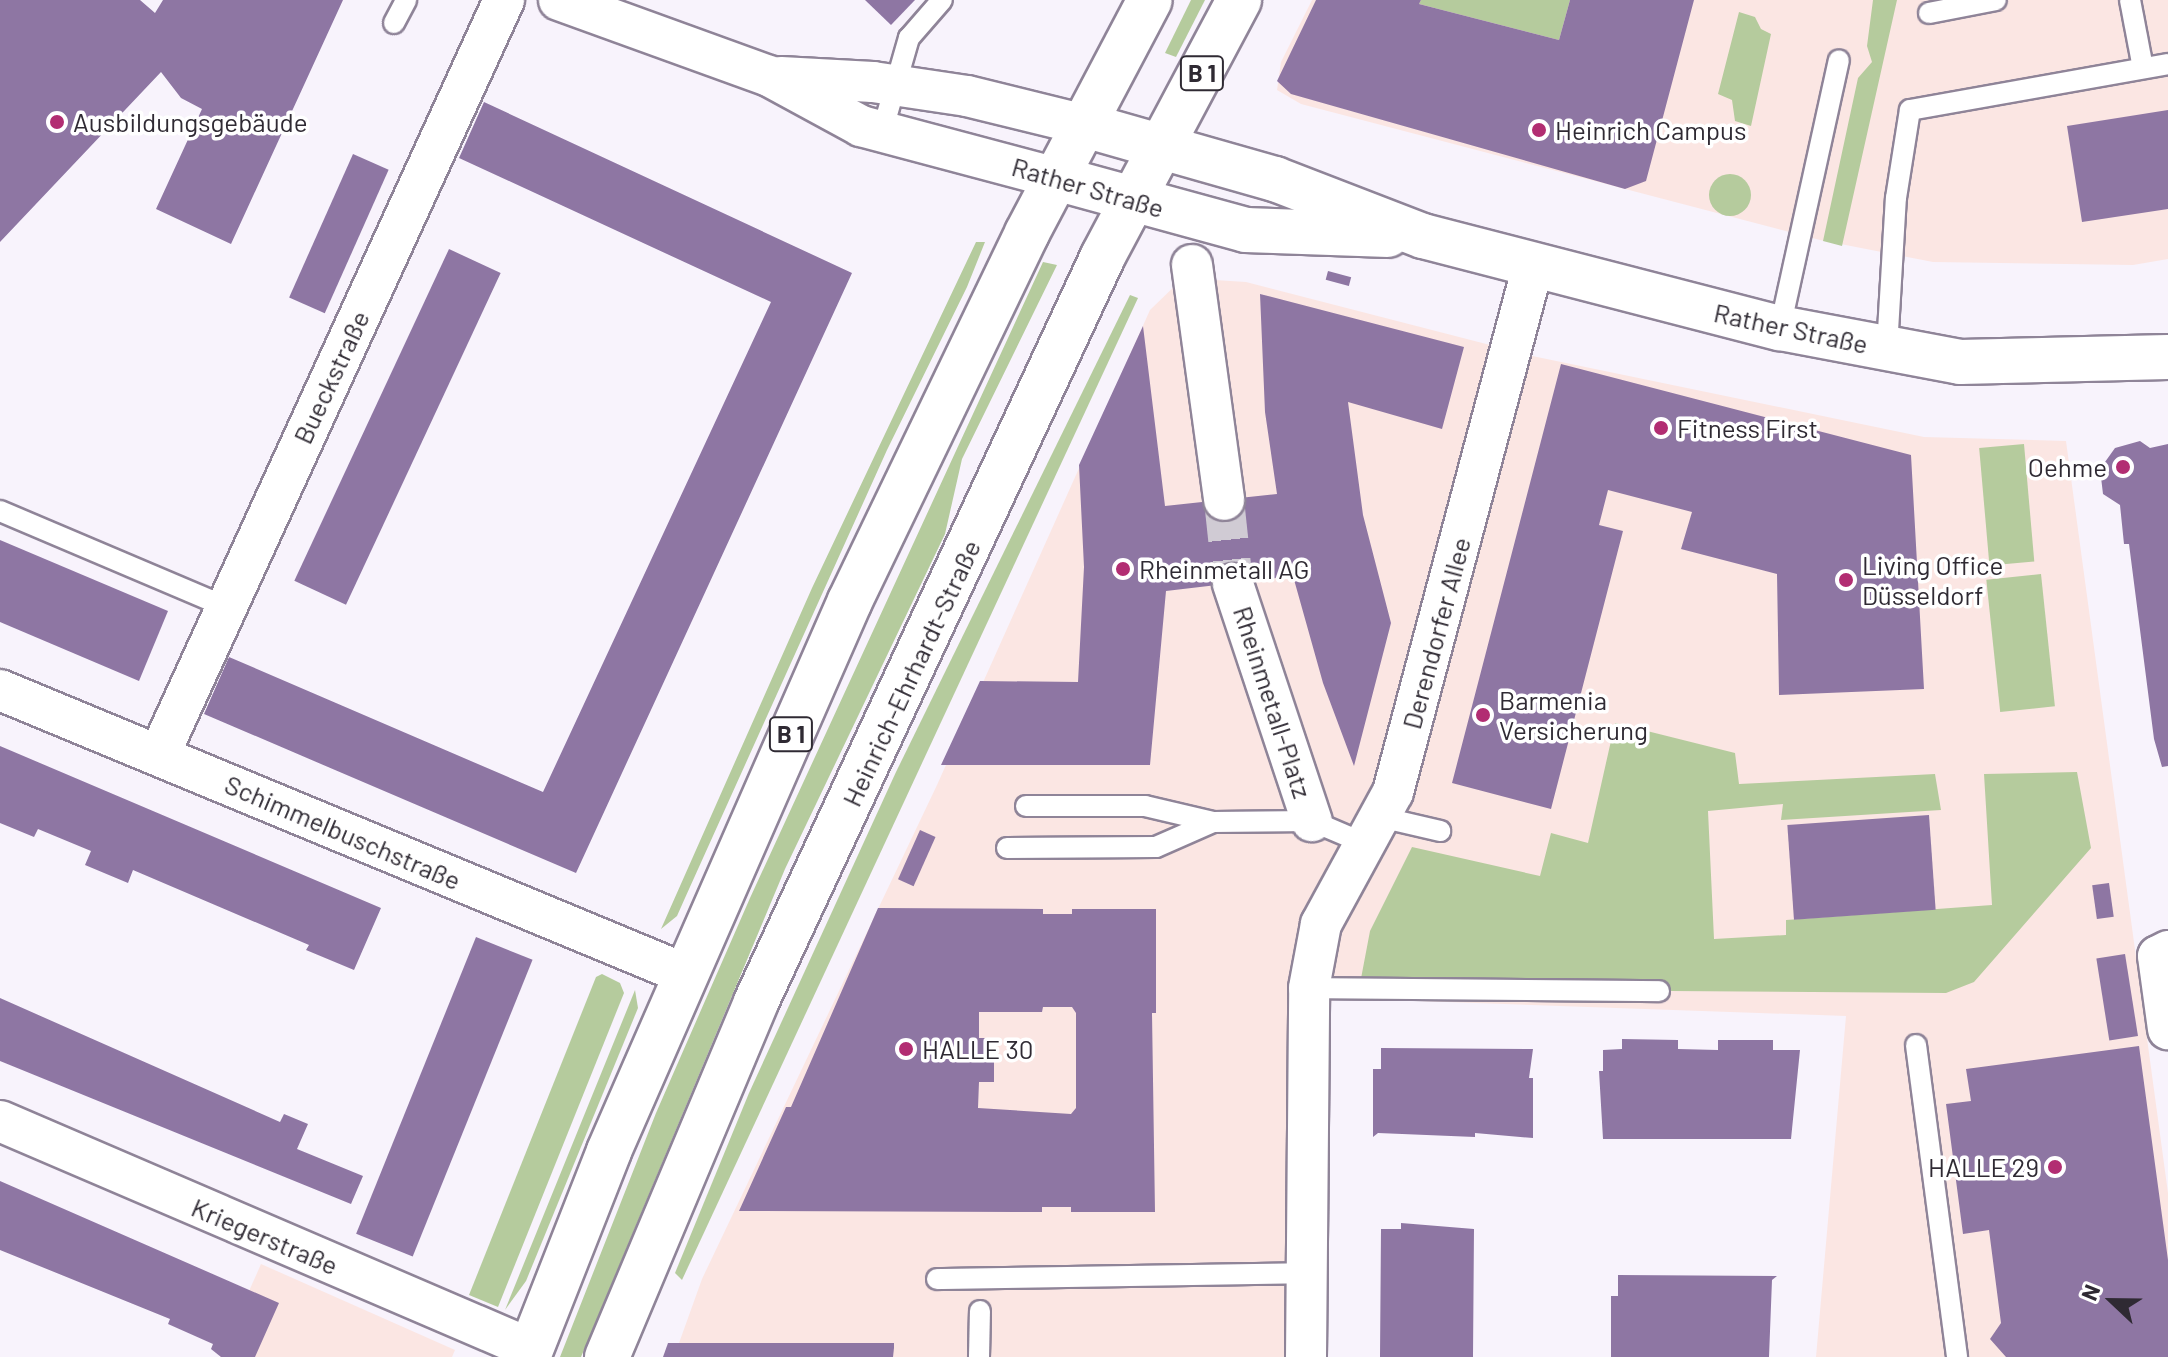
<!DOCTYPE html>
<html>
<head>
<meta charset="utf-8">
<style>
  body { margin:0 }
  #map { position:relative; width:2168px; height:1357px; overflow:hidden; background:#f8f3fc; font-family:Barlow,sans-serif }
  div>[style] { position:absolute }
  .commercial>* { inset:0; background:#fbe6e3 }
  .green>* { inset:0; background:#b5cb9d; transform-origin:0 0 }
  .round { border-radius:50% }
  .building>* { inset:0; background:#8e76a3; transform-origin:0 0 }
  .street-tunnel>* { height:40px; margin-top:-20px; transform-origin:0; background:repeating-linear-gradient(90deg,#d0cbd4 0 40px,transparent 0 60px) }
  .roads { filter:drop-shadow(2px 0 #8f8498) drop-shadow(-2px 0 #8f8498) drop-shadow(0 2px #8f8498) drop-shadow(0 -2px #8f8498) }
  .lane>* { height:20px; margin:-10px; padding:0 10px; transform-origin:10px; border-radius:10px; background:#fff }
  .street>* { height:40px; margin:-20px; padding:0 20px; transform-origin:20px; border-radius:20px; background:#fff }
  .secondary>* { height:44px; margin:-22px; padding:0 22px; transform-origin:22px; border-radius:22px; background:#fff }
  .primary>* { height:44px; margin:-22px; padding:0 22px; transform-origin:22px; border-radius:22px; background:#fff }
  .dots>* { width:22px; height:22px; translate:-50% -50%; box-sizing:border-box; border:4px solid #fff; border-radius:50% }
  span { translate:-50% -50%; white-space:nowrap; text-align:center; line-height:1.15; -webkit-text-stroke:7px #fff; paint-order:stroke }
  .shield-label span { padding:2px 6px; background:#fff; border:2px solid; border-radius:6px; -webkit-text-stroke-width:0 }
  .shield-label { font-size:24px; color:#2f2a33; font-weight:700 }
  .poi-label { font-size:26px; color:#2f2a33 }
  .left { translate:0 -50%; text-align:left }
  .right { translate:-100% -50%; text-align:right }
  .street-label { font-size:26px; color:#2f2a33 }
  .north { position:absolute; left:2072px; top:1261px; width:80px; height:80px; -webkit-text-stroke:6px #fff; paint-order:stroke; rotate:292deg; font-size:22px; font-weight:700; line-height:32px; text-align:center; color:#2f2a33 }
  .north::after { content:''; display:block; margin:auto; width:28px; height:36px; background:#2f2a33; clip-path:polygon(50% 0,100% 100%,50% 72%,0 100%) }
</style>
</head>
<body>
<div id="map">
  <div class="commercial">
    <div style="clip-path:polygon(1312px 0,2168px 0,2168px 259px,2133px 265px,1933px 262px,1820px 240px,1301px 104px,1277px 90px,1281px 62px)"></div>
    <div style="clip-path:polygon(1183px 278px,1246px 282px,1537px 357px,1924px 437px,2066px 441px,2168px 1193px,2168px 1357px,1816px 1357px,1846px 1016px,1333px 998px,1315px 1032px,1308px 1357px,674px 1357px,702px 1279px,937px 785px,1150px 310px)"></div>
    <div style="clip-path:polygon(261px 1264px,455px 1350px,452px 1357px,220px 1357px)"></div>
  </div>
  <div class="green">
    <div style="clip-path:polygon(1191px 0,1205px 0,1176px 57px,1165px 53px)"></div>
    <div style="clip-path:polygon(1421px 0,1570px 0,1559px 40px,1419px 4px)"></div>
    <div style="clip-path:polygon(1873px 0,1897px 0,1842px 246px,1823px 241px,1858px 78px,1872px 62px,1867px 46px)"></div>
    <div style="clip-path:polygon(1739px 12px,1755px 17px,1761px 29px,1771px 34px,1751px 126px,1735px 121px,1732px 100px,1718px 94px)"></div>
    <div class="round" style="left:1709px;top:174px;width:42px;height:42px"></div>
    <div style="clip-path:polygon(976px 242px,985px 242px,967px 287px,887px 450px,685px 898px,677px 916px,661px 929px,812px 588px)"></div>
    <div style="clip-path:polygon(1043px 262px,1057px 265px,962px 459px,945px 534px,785px 869px,581px 1357px,560px 1357px,656px 1113px,750px 898px)"></div>
    <div style="clip-path:polygon(1130px 295px,1138px 298px,682px 1280px,675px 1273px,749px 1093px,896px 772px)"></div>
    <div style="left:2024px;top:444px;width:118px;height:45px;rotate:85deg"></div>
    <div style="left:2041px;top:574px;width:133px;height:55px;rotate:84deg"></div>
    <div style="clip-path:polygon(1615px 723px,1735px 753px,1739px 784px,1935px 774px,1941px 810px,1781px 820px,1783px 804px,1708px 811px,1714px 939px,1786px 935px,1786px 920px,1992px 905px,1984px 774px,2077px 772px,2091px 848px,1974px 982px,1946px 993px,1359px 989px,1370px 931px,1412px 847px,1540px 876px,1551px 833px,1588px 843px)"></div>
    <div style="clip-path:polygon(602px 974px,620px 983px,624px 993px,498px 1307px,469px 1295px,596px 977px)"></div>
    <div style="clip-path:polygon(635px 990px,638px 1008px,526px 1281px,505px 1310px)"></div>
  </div>
  <div class="building">
    <div style="clip-path:polygon(0 0,140px 0,155px 13px,163px 0,343px 0,231px 244px,156px 209px,202px 109px,181px 98px,161px 72px,0 242px)"></div>
    <div style="clip-path:polygon(865px 0,915px 0,891px 25px)"></div>
    <div style="clip-path:polygon(1316px 0,1421px 0,1419px 4px,1559px 40px,1570px 0,1694px 0,1646px 181px,1625px 189px,1291px 94px,1277px 81px)"></div>
    <div style="clip-path:polygon(484px 102px,852px 273px,576px 873px,204px 714px,229px 657px,543px 792px,771px 302px,459px 158px)"></div>
    <div style="clip-path:polygon(2168px 110px,2168px 209px,2082px 222px,2067px 126px)"></div>
    <div style="left:353px;top:154px;width:39px;height:157px;rotate:24deg"></div>
    <div style="left:449px;top:249px;width:57px;height:366px;rotate:25deg"></div>
    <div style="left:1328px;top:271px;width:24px;height:9px;rotate:15deg"></div>
    <div style="clip-path:polygon(1260px 294px,1464px 347px,1442px 429px,1348px 402px,1363px 515px,1391px 623px,1354px 766px,1323px 683px,1293px 576px,1166px 591px,1150px 765px,941px 765px,980px 681px,1078px 682px,1084px 567px,1079px 465px,1143px 326px,1165px 506px,1277px 494px,1265px 412px)"></div>
    <div style="clip-path:polygon(1561px 364px,1911px 455px,1924px 689px,1779px 695px,1777px 574px,1681px 549px,1692px 512px,1608px 490px,1599px 525px,1623px 531px,1551px 809px,1452px 783px)"></div>
    <div style="clip-path:polygon(2140px 441px,2150px 448px,2168px 444px,2168px 766px,2162px 767px,2154px 739px,2129px 544px,2124px 544px,2120px 505px,2103px 494px,2100px 469px,2115px 448px)"></div>
    <div style="clip-path:polygon(0 540px,168px 611px,139px 681px,0 622px)"></div>
    <div style="clip-path:polygon(0 746px,381px 908px,354px 970px,306px 950px,309px 945px,133px 870px,128px 883px,85px 865px,91px 851px,38px 829px,34px 837px,0 823px)"></div>
    <div style="left:1929px;top:815px;width:95px;height:142px;rotate:86deg"></div>
    <div style="left:920px;top:830px;width:17px;height:54px;rotate:24deg"></div>
    <div style="left:2109px;top:883px;width:34px;height:17px;rotate:82deg"></div>
    <div style="clip-path:polygon(evenodd,878px 908px,1043px 909px,1043px 914px,1072px 914px,1072px 909px,1156px 909px,1156px 1013px,1152px 1013px,1155px 1212px,1071px 1212px,1071px 1207px,1042px 1207px,1042px 1212px,739px 1211px,786px 1107px,791px 1107px,878px 908px,1043px 1007px,1072px 1007px,1076px 1013px,1076px 1108px,1071px 1114px,978px 1108px,979px 1082px,994px 1082px,994px 1038px,979px 1038px,979px 1012px,1042px 1012px,1043px 1007px)"></div>
    <div style="left:476px;top:937px;width:61px;height:320px;rotate:22deg"></div>
    <div style="left:2125px;top:954px;width:83px;height:29px;rotate:81deg"></div>
    <div style="clip-path:polygon(0 998px,280px 1122px,284px 1114px,308px 1124px,297px 1149px,363px 1176px,351px 1204px,0 1061px)"></div>
    <div style="clip-path:polygon(1622px 1039px,1678px 1040px,1678px 1049px,1718px 1050px,1718px 1040px,1773px 1040px,1773px 1050px,1800px 1050px,1791px 1139px,1603px 1139px,1599px 1071px,1603px 1071px,1603px 1050px,1622px 1049px)"></div>
    <div style="clip-path:polygon(2139px 1046px,2168px 1260px,2168px 1357px,2006px 1357px,1990px 1339px,2001px 1323px,1989px 1230px,1963px 1234px,1946px 1104px,1971px 1101px,1966px 1069px)"></div>
    <div style="clip-path:polygon(1381px 1048px,1533px 1049px,1529px 1078px,1533px 1078px,1533px 1138px,1475px 1133px,1475px 1137px,1378px 1133px,1373px 1137px,1373px 1069px,1381px 1069px)"></div>
    <div style="clip-path:polygon(0 1181px,279px 1303px,255px 1357px,221px 1357px,211px 1349px,213px 1344px,168px 1324px,170px 1319px,0 1250px)"></div>
    <div style="clip-path:polygon(1401px 1223px,1474px 1229px,1473px 1357px,1380px 1357px,1381px 1229px,1401px 1229px)"></div>
    <div style="clip-path:polygon(1618px 1275px,1777px 1276px,1772px 1280px,1769px 1357px,1611px 1357px,1611px 1296px,1618px 1296px)"></div>
    <div style="clip-path:polygon(668px 1343px,894px 1343px,894px 1348px,893px 1357px,663px 1357px)"></div>
  </div>
  <div class="street-tunnel">
    <div style="left:1224px;top:500px;width:84px;rotate:83.9deg"></div>
  </div>
  <div class="roads">
    <div class="lane">
      <div style="left:2130px;top:0;width:69px;rotate:79.2deg"></div>
      <div style="left:1929px;top:13px;width:68px;rotate:-11deg"></div>
      <div style="left:394px;top:23px;width:26px;rotate:-62deg"></div>
      <div style="left:882px;top:132px;width:98px;rotate:-74deg"></div>
      <div style="left:909px;top:38px;width:50px;rotate:-49deg"></div>
      <div style="left:1780px;top:328px;width:274px;rotate:-77.6deg"></div>
      <div style="left:1887px;top:348px;width:150px;rotate:-86.6deg"></div>
      <div style="left:1896px;top:198px;width:89px;rotate:-81deg"></div>
      <div style="left:1910px;top:110px;width:262px;rotate:-10.1deg"></div>
      <div style="left:0;top:511px;width:246px;rotate:23deg"></div>
      <div style="left:1026px;top:806px;width:119px"></div>
      <div style="left:1145px;top:806px;width:70px;rotate:13.2deg"></div>
      <div style="left:1213px;top:822px;width:99px;rotate:-0.6deg"></div>
      <div style="left:1312px;top:821px;width:59px;rotate:23.1deg"></div>
      <div style="left:1380px;top:817px;width:62px;rotate:13.1deg"></div>
      <div style="left:1007px;top:848px;width:149px;rotate:-0.4deg"></div>
      <div style="left:1156px;top:847px;width:62px;rotate:-23.7deg"></div>
      <div style="left:1309px;top:988px;width:350px;rotate:0.5deg"></div>
      <div style="left:1916px;top:1045px;width:315px;rotate:82.5deg"></div>
      <div style="left:937px;top:1279px;width:370px;rotate:-0.9deg"></div>
      <div style="left:979px;top:1357px;width:46px;rotate:-88.8deg"></div>
    </div>
    <div class="street">
      <div style="left:559px;top:0;width:223px;rotate:19.9deg"></div>
      <div style="left:769px;top:76px;width:105px;rotate:28.5deg"></div>
      <div style="left:861px;top:126px;width:202px;rotate:14.9deg"></div>
      <div style="left:781px;top:77px;width:92px;rotate:3.1deg"></div>
      <div style="left:873px;top:82px;width:95px;rotate:8.5deg"></div>
      <div style="left:967px;top:96px;width:122px;rotate:13.8deg"></div>
      <div style="left:1192px;top:265px;width:237px;rotate:82.2deg"></div>
      <div style="left:1233px;top:584px;width:250px;rotate:71.6deg"></div>
      <div style="left:0;top:690px;width:742px;rotate:22.52deg"></div>
      <div style="left:159px;top:755px;width:830px;rotate:-65.44deg"></div>
      <div style="left:2168px;top:951px;width:11px;rotate:153deg"></div>
      <div style="left:2158px;top:956px;width:74px;rotate:82.2deg"></div>
      <div style="left:0;top:1121px;width:578px;rotate:23.24deg"></div>
      <div style="left:1306px;top:1357px;width:369px;rotate:-89.5deg"></div>
      <div style="left:1309px;top:988px;width:65px;rotate:-79.4deg"></div>
      <div style="left:1321px;top:924px;width:150px;rotate:-61.4deg"></div>
      <div style="left:1393px;top:792px;width:544px;rotate:-75.1deg"></div>
    </div>
    <div class="secondary">
      <div style="left:1085px;top:125px;width:198px;rotate:15.9deg"></div>
      <div style="left:1275px;top:179px;width:159px;rotate:21.1deg"></div>
      <div style="left:1423px;top:236px;width:369px;rotate:14.5deg"></div>
      <div style="left:1780px;top:328px;width:183px;rotate:10.7deg"></div>
      <div style="left:1960px;top:362px;width:208px;rotate:-1.4deg"></div>
      <div style="left:1056px;top:178px;width:197px;rotate:15.3deg"></div>
      <div style="left:1246px;top:230px;width:142px;rotate:2deg"></div>
    </div>
    <div class="primary">
      <div style="left:528px;top:1357px;width:221px;rotate:-68.5deg"></div>
      <div style="left:609px;top:1151px;width:600px;rotate:-66.34deg"></div>
      <div style="left:850px;top:601px;width:408px;rotate:-64.3deg"></div>
      <div style="left:1027px;top:233px;width:263px;rotate:-62.2deg"></div>
      <div style="left:607px;top:1357px;width:385px;rotate:-67.2deg"></div>
      <div style="left:756px;top:1002px;width:823px;rotate:-65.05deg"></div>
      <div style="left:1103px;top:256px;width:290px;rotate:-62deg"></div>
    </div>
  </div>
  <div class="dots">
    <div style="left:57px;top:122px;background:#b22d72"></div>
    <div style="left:1539px;top:130px;background:#b22d72"></div>
    <div style="left:1661px;top:428px;background:#b22d72"></div>
    <div style="left:2123px;top:467px;background:#b22d72"></div>
    <div style="left:1123px;top:569px;background:#b22d72"></div>
    <div style="left:1846px;top:580px;background:#b22d72"></div>
    <div style="left:1483px;top:715px;background:#b22d72"></div>
    <div style="left:906px;top:1049px;background:#b22d72"></div>
    <div style="left:2055px;top:1167px;background:#b22d72"></div>
  </div>
  <div class="shield-label">
    <span style="left:1202px;top:73px">B 1</span>
    <span style="left:791px;top:734px">B 1</span>
  </div>
  <div class="poi-label">
    <span class="left" style="left:73px;top:122px">Ausbildungsgebäude</span>
    <span class="left" style="left:1555px;top:130px">Heinrich Campus</span>
    <span class="left" style="left:1677px;top:428px">Fitness First</span>
    <span class="right" style="left:2107px;top:467px">Oehme</span>
    <span class="left" style="left:1862px;top:580px">Living Office<br>Düsseldorf</span>
    <span class="left" style="left:1139px;top:569px">Rheinmetall AG</span>
    <span class="left" style="left:1499px;top:715px">Barmenia<br>Versicherung</span>
    <span class="left" style="left:922px;top:1049px">HALLE 30</span>
    <span class="right" style="left:2039px;top:1167px">HALLE 29</span>
  </div>
  <div class="street-label">
    <span style="left:1088px;top:187px;rotate:16deg">Rather Straße</span>
    <span style="left:1791px;top:328px;rotate:12deg">Rather Straße</span>
    <span style="left:331px;top:377px;rotate:-65deg">Bueckstraße</span>
    <span style="left:1436px;top:633px;rotate:-75deg">Derendorfer Allee</span>
    <span style="left:911px;top:673px;rotate:-65deg">Heinrich-Ehrhardt-Straße</span>
    <span style="left:1273px;top:702px;rotate:72deg">Rheinmetall-Platz</span>
    <span style="left:343px;top:832px;rotate:23deg">Schimmelbuschstraße</span>
    <span style="left:265px;top:1236px;rotate:23deg">Kriegerstraße</span>
  </div>
  <div class="north">N</div>
</div>
</body>
</html>
